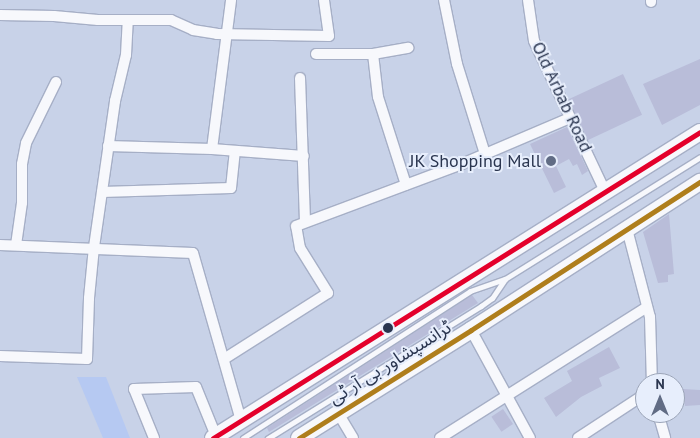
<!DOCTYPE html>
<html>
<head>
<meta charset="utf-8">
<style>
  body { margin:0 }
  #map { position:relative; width:700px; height:438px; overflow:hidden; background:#c8d2e8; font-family:"PT Sans","Noto Sans Arabic",sans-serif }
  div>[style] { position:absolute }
  .built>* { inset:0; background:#b6c9f2 }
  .building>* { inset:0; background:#b9bdd9; transform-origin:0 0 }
  .roads { filter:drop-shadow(1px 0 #a6afc6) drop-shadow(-1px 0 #a6afc6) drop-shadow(0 1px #a6afc6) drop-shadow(0 -1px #a6afc6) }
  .service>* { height:5px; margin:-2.5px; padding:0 2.5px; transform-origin:2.5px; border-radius:2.5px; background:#f7f8fc }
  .minor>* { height:10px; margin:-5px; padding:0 5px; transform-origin:5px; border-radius:5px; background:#f7f8fc }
  .trunk>* { height:16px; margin:-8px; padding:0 8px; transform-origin:8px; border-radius:8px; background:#f7f8fc }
  .bus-1>* { height:5px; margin:-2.5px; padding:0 2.5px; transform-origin:2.5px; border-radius:2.5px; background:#e4002b }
  .bus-2>* { height:5px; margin:-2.5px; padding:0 2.5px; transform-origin:2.5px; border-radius:2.5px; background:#af7e1c }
  .dots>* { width:14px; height:14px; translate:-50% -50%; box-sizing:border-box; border:2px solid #e7eefc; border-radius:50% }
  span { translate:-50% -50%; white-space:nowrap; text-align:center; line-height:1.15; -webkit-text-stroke:4px #e7eefc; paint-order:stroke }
  .street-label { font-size:18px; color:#2a354f }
  .poi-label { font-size:18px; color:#2a354f }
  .right { translate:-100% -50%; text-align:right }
  .north { position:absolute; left:635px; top:373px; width:50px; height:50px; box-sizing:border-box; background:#e7eefc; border:1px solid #9ba4b7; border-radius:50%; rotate:0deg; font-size:14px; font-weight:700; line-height:20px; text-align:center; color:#2a354f }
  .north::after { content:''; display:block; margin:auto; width:18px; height:22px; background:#616c85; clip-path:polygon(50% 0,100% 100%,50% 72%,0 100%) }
</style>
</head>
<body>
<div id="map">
  <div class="built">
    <div style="clip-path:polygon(77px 377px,106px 377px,130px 438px,103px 438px)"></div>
  </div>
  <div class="building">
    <div style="clip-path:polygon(700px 59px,700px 105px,662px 125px,643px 84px)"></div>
    <div style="left:623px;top:74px;width:45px;height:60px;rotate:65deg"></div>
    <div style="clip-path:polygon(567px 127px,588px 171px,582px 175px,577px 164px,573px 166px,569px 159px,556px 166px,566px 187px,554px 193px,530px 144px)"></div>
    <div style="clip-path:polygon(669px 214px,674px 274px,668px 275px,668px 282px,658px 283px,643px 232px)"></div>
    <div style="clip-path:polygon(472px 295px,478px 303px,269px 432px,267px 428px)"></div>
    <div style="clip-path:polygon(609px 347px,620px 368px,599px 378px,602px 386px,581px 397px,556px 417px,544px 398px,572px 381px,567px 371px)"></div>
    <div style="clip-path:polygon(683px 389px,700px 390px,700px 405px,685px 406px)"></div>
    <div style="left:503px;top:409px;width:18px;height:14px;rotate:56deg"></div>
  </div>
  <div class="roads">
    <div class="service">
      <div style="left:505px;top:279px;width:230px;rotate:-32deg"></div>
      <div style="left:243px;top:438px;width:270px;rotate:-32.9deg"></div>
      <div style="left:470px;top:291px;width:37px;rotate:-19deg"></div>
      <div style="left:505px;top:279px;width:23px;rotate:124deg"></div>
      <div style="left:492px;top:298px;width:14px;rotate:144deg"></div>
      <div style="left:481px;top:306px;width:251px;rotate:148.2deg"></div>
    </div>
    <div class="minor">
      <div style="left:444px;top:0;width:65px;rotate:78.5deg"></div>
      <div style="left:457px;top:64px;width:94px;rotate:72.7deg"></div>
      <div style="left:528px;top:0;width:41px;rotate:81.7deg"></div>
      <div style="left:534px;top:41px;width:166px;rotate:64.7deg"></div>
      <div style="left:651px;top:2px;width:2px;rotate:-90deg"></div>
      <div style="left:0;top:15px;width:54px;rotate:1.1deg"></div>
      <div style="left:54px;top:16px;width:44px;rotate:5.2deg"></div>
      <div style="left:98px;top:20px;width:73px"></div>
      <div style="left:171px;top:20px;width:24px;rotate:24deg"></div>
      <div style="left:193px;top:30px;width:24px;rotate:9deg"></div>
      <div style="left:217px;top:34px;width:112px;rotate:1deg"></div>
      <div style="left:329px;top:36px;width:36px;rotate:-98deg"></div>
      <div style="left:316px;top:54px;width:57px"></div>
      <div style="left:373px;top:54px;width:36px;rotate:-10deg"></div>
      <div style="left:373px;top:54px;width:43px;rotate:83.4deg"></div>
      <div style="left:378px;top:97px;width:92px;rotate:72.3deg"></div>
      <div style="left:300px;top:78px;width:144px;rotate:88deg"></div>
      <div style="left:108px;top:146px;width:104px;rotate:1.7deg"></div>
      <div style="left:212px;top:149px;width:92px;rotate:4.4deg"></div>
      <div style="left:212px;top:149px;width:150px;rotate:-82.7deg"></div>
      <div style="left:102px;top:192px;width:129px;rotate:-1.8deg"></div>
      <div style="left:231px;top:188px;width:37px;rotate:-84deg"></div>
      <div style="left:627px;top:229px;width:91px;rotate:75.4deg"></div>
      <div style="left:650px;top:317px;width:66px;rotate:88.3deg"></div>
      <div style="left:0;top:245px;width:193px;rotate:2.4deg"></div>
      <div style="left:193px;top:253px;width:174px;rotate:74deg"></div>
      <div style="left:16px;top:245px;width:42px;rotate:-81.9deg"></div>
      <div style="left:22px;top:203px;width:39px;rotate:-90deg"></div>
      <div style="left:22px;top:164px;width:21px;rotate:-79deg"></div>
      <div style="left:26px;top:143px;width:68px;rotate:-63.8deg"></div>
      <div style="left:471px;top:330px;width:123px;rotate:61.4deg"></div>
      <div style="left:0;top:356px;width:87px;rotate:2deg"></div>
      <div style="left:87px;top:359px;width:61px;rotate:-88.1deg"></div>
      <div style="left:89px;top:298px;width:51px;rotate:-84.4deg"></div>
      <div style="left:94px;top:247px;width:148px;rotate:-81.8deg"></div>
      <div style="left:115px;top:101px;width:47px;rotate:-76.6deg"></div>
      <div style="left:126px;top:55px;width:35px;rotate:-87deg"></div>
      <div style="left:224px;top:359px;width:123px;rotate:-32.4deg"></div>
      <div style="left:328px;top:293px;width:53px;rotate:-121.9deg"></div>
      <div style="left:300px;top:248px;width:22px;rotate:-100deg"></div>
      <div style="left:296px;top:226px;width:177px;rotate:-20.5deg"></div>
      <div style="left:462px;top:164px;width:117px;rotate:-23.1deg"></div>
      <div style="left:338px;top:413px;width:29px;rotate:59deg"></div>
      <div style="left:658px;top:413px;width:26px;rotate:74deg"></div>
      <div style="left:154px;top:438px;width:53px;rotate:-112.2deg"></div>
      <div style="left:134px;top:389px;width:62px;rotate:-1.8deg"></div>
      <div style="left:196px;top:387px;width:53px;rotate:67.8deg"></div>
      <div style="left:440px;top:438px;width:245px;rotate:-32.3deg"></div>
      <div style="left:578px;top:438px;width:80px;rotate:-33.3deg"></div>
    </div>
    <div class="trunk">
      <div style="left:213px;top:438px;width:575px;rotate:-32.14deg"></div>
      <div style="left:299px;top:438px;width:203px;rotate:-32.1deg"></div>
      <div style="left:471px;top:330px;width:273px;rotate:-32.9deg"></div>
    </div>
  </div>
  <div class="bus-1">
    <div style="left:213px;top:438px;width:575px;rotate:-32.14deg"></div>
  </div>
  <div class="bus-2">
    <div style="left:299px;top:438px;width:203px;rotate:-32.1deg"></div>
    <div style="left:471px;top:330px;width:273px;rotate:-32.9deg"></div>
  </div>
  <div class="dots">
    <div style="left:551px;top:161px;background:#616c85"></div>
    <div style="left:388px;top:328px;background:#2a354f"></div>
  </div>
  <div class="street-label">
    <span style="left:562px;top:97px;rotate:65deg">Old Arbab Road</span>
    <span style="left:390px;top:363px;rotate:-32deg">ٹرانسپشاور بی آر ٹی</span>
  </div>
  <div class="poi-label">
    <span class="right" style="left:541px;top:161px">JK Shopping Mall</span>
  </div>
  <div class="north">N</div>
</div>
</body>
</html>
